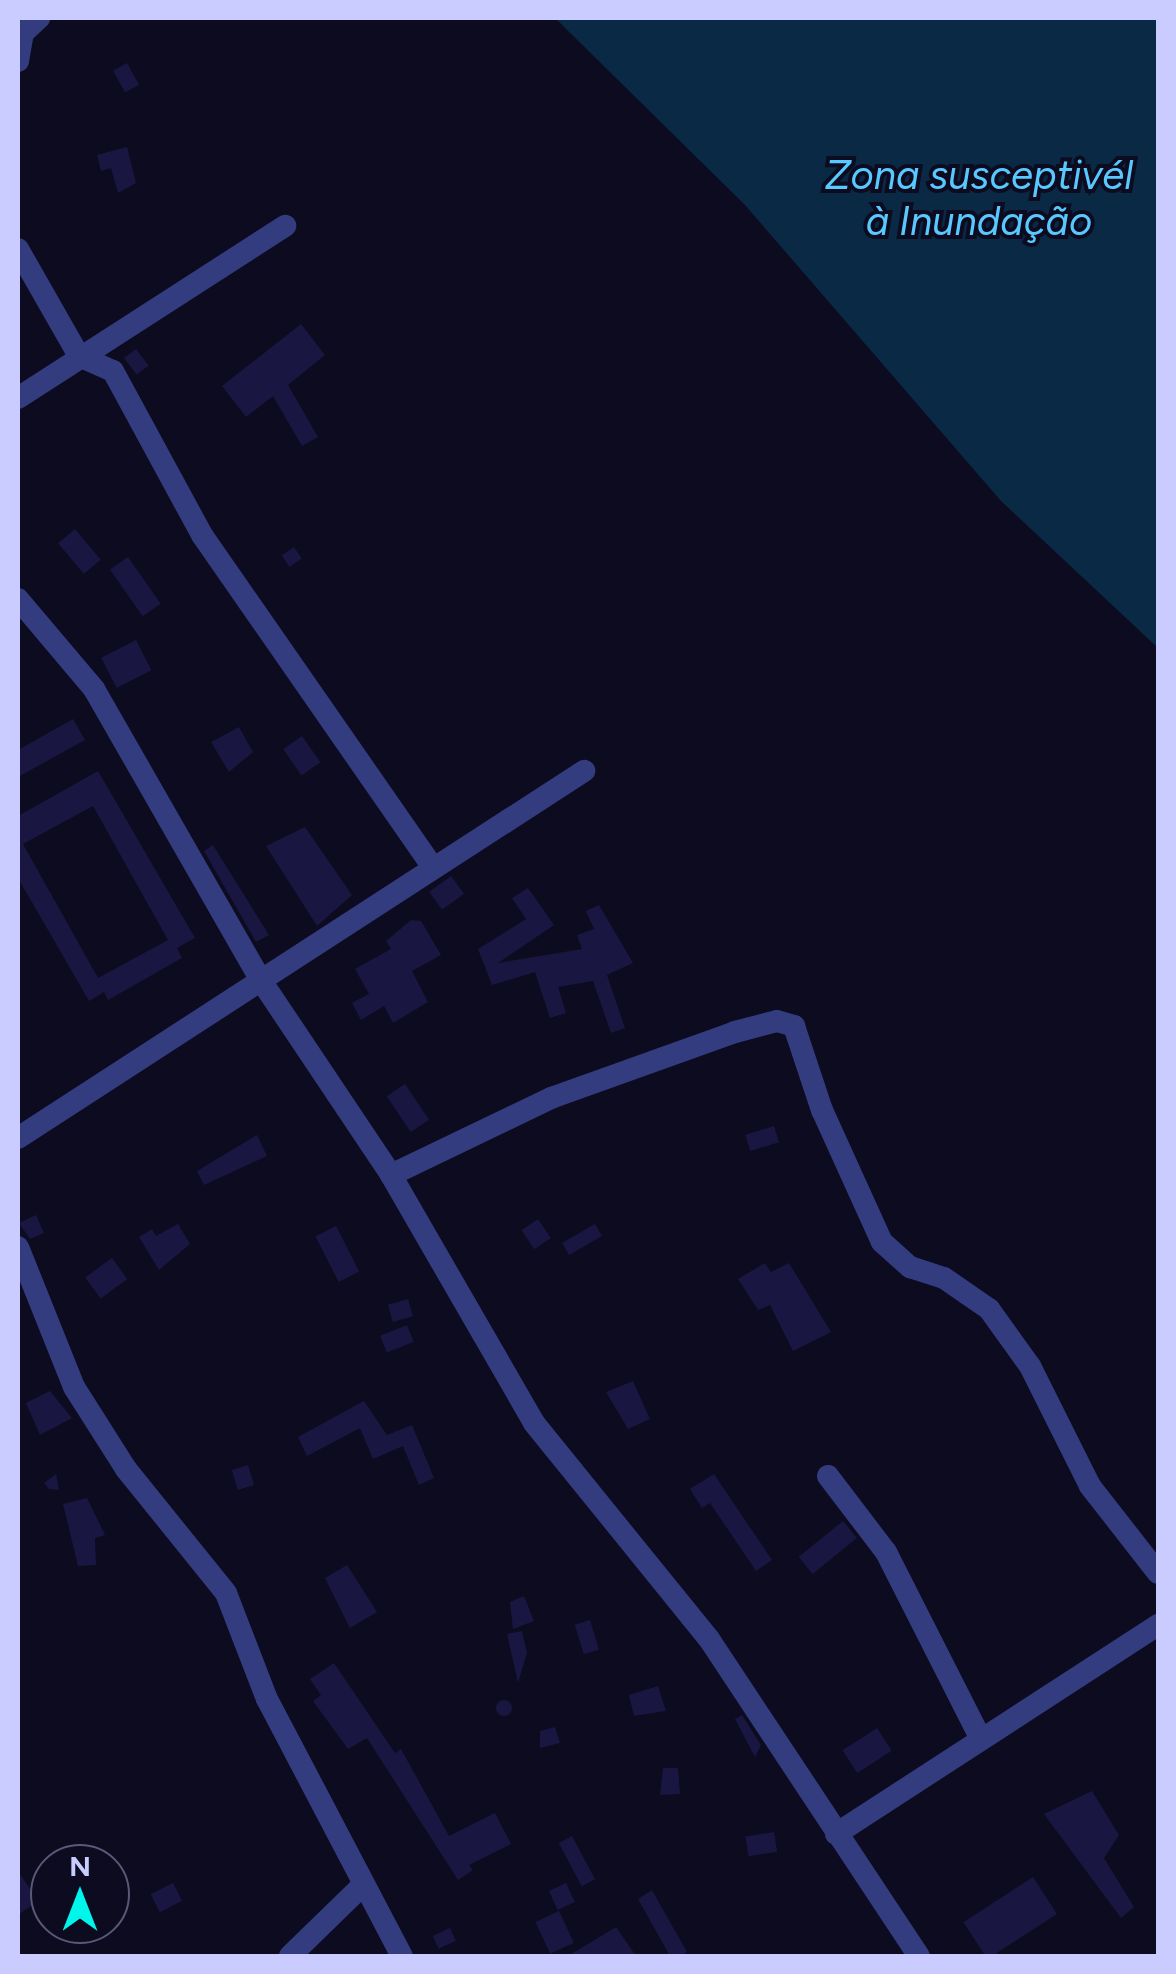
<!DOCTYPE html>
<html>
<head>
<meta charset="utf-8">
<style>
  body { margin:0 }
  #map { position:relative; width:1176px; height:1974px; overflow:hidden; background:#0c0b1f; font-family:Figtree,sans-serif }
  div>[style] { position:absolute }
  .water>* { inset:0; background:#0a2945 }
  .building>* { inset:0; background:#191741; transform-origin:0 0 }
  .round { border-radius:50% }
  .minor>* { height:22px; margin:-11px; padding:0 11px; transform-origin:11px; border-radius:11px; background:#343c80 }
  span { translate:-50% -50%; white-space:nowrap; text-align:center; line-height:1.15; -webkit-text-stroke:8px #0c0b1f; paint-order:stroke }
  .water-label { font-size:40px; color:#58c9ff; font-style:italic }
  .frame { position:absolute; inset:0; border:20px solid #cacbff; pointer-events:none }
  .north { position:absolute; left:30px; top:1844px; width:100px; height:100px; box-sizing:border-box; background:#0c0b1f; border:2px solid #585879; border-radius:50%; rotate:0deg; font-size:28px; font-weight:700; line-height:40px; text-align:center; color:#cacbff }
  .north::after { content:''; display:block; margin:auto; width:35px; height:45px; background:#00f5eb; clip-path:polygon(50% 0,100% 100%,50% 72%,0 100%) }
</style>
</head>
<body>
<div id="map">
  <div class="water">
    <div style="clip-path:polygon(555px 18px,1158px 18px,1158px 648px,1001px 501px,745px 205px)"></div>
  </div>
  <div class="building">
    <div style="left:127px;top:63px;width:25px;height:16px;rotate:61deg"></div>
    <div style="clip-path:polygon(127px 147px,136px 183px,118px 193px,111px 168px,101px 171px,97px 155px)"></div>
    <div style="clip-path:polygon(301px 324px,325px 355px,288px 385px,318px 437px,302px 446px,273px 396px,246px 417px,222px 386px)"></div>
    <div style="left:136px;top:349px;width:21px;height:15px;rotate:53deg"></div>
    <div style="left:75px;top:529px;width:40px;height:22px;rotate:50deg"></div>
    <div style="left:294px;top:547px;width:14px;height:15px;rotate:56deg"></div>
    <div style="left:128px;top:557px;width:57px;height:22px;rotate:55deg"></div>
    <div style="left:136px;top:640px;width:34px;height:39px;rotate:63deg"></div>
    <div style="clip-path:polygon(73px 719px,85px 740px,18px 777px,18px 750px)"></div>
    <div style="clip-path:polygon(239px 727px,253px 752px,229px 772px,211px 742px)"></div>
    <div style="left:302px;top:736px;width:32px;height:23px;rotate:55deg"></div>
    <div style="clip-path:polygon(evenodd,98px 771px,195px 938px,177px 948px,182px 958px,108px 1000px,104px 992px,89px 1001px,18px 878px,18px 816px,98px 771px,93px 806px,168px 940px,98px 978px,23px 844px,93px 806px)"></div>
    <div style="clip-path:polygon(305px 827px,352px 895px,317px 926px,266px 846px)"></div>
    <div style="clip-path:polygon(213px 845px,269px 935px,256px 942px,204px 851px)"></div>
    <div style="left:451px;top:876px;width:22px;height:27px;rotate:54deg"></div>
    <div style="clip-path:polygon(528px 888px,554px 925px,498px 963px,582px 949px,577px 935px,594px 929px,586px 911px,599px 905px,633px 963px,607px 975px,625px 1028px,611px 1033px,593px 981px,558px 987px,566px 1013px,550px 1018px,535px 972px,492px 985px,478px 949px,526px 919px,512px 898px)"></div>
    <div style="clip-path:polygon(411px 920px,421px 921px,441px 955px,412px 971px,428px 1002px,393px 1023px,384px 1006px,361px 1020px,352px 1003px,369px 994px,355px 969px,391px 949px,386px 941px)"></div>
    <div style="left:405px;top:1084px;width:43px;height:22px;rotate:56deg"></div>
    <div style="left:774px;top:1126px;width:17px;height:30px;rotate:73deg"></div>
    <div style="clip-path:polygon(257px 1135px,267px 1156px,204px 1185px,197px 1171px)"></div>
    <div style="clip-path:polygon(36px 1215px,44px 1233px,30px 1239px,19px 1223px)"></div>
    <div style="left:538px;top:1219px;width:23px;height:20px;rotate:56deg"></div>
    <div style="clip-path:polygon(178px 1224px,190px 1244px,159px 1270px,139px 1237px,152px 1229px,156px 1236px)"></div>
    <div style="left:595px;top:1224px;width:14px;height:38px;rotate:60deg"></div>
    <div style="left:336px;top:1226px;width:51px;height:23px;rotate:63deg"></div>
    <div style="left:112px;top:1258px;width:26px;height:33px;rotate:54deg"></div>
    <div style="clip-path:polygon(765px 1263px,771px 1272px,789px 1263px,831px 1332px,793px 1351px,770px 1305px,758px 1310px,738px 1279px)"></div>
    <div style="left:408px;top:1299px;width:18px;height:21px;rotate:74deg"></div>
    <div style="left:407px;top:1325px;width:18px;height:29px;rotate:68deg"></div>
    <div style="clip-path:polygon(633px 1381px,650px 1419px,628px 1429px,606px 1392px)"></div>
    <div style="clip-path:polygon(50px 1391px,72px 1418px,40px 1435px,26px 1403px)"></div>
    <div style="clip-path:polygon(364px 1401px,387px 1435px,412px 1425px,434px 1478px,419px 1485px,403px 1446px,373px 1459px,360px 1428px,307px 1456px,298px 1437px)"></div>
    <div style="left:248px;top:1465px;width:21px;height:17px;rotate:73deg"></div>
    <div style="clip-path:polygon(56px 1474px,59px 1490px,49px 1489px,44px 1483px)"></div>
    <div style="clip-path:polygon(714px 1474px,772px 1560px,756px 1571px,710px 1503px,702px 1508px,690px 1489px)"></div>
    <div style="clip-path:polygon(87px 1498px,105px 1535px,95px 1538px,96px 1565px,78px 1566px,63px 1504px)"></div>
    <div style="left:843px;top:1521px;width:22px;height:57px;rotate:51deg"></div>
    <div style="clip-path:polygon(347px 1565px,377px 1612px,350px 1628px,325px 1578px)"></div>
    <div style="clip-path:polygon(524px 1596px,534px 1621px,513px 1629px,510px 1602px)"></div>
    <div style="left:590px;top:1620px;width:31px;height:16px;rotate:73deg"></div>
    <div style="clip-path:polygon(522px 1631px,527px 1653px,518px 1683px,507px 1634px)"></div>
    <div style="clip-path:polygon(334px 1663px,395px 1753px,401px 1749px,449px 1836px,495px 1813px,511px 1844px,469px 1865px,473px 1870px,458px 1880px,367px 1738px,348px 1749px,313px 1701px,321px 1695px,310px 1679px)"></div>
    <div style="clip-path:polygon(658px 1686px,666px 1711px,634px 1716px,629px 1695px)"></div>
    <div class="round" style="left:496px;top:1700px;width:16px;height:16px"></div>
    <div style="clip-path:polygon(742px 1715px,761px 1745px,755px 1757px,735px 1719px)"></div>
    <div style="clip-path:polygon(555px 1727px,560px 1743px,540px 1748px,540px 1731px)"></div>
    <div style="left:877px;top:1728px;width:27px;height:41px;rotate:57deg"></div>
    <div style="clip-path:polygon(663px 1768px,678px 1768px,680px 1794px,660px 1795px)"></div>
    <div style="clip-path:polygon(1092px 1791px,1119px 1835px,1104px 1858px,1134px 1907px,1121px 1918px,1044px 1814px)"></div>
    <div style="left:774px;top:1832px;width:20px;height:29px;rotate:81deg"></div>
    <div style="left:572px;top:1836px;width:49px;height:15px;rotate:62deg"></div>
    <div style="clip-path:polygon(18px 1871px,38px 1901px,18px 1915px)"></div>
    <div style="left:1033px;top:1877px;width:44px;height:83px;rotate:57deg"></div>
    <div style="left:173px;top:1883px;width:20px;height:25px;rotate:63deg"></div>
    <div style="left:566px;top:1883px;width:21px;height:19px;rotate:65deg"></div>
    <div style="clip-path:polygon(652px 1890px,687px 1952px,679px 1956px,670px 1956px,638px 1899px)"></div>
    <div style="left:559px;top:1911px;width:35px;height:26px;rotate:65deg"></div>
    <div style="clip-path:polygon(616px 1927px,636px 1956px,568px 1956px)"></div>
    <div style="left:450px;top:1928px;width:14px;height:19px;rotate:65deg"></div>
  </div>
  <div class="minor">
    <div style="left:18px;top:61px;width:28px;rotate:-80deg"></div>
    <div style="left:23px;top:33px;width:22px;rotate:-43deg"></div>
    <div style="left:18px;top:249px;width:123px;rotate:60.3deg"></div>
    <div style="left:79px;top:356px;width:37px;rotate:24deg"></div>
    <div style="left:113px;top:371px;width:187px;rotate:61.5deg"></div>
    <div style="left:202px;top:535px;width:403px;rotate:55.2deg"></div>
    <div style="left:18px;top:398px;width:318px;rotate:-32.8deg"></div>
    <div style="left:18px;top:599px;width:118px;rotate:49.8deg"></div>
    <div style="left:94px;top:689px;width:334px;rotate:60.2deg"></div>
    <div style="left:260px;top:979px;width:236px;rotate:56.2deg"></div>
    <div style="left:391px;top:1175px;width:286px;rotate:60deg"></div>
    <div style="left:534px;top:1423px;width:278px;rotate:51deg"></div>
    <div style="left:709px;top:1639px;width:380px;rotate:56.5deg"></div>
    <div style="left:18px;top:1138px;width:675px;rotate:-32.96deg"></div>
    <div style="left:391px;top:1175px;width:178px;rotate:-25.7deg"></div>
    <div style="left:551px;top:1098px;width:195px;rotate:-19.7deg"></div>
    <div style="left:735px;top:1032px;width:43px;rotate:-14.7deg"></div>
    <div style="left:777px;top:1021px;width:18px;rotate:16deg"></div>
    <div style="left:794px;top:1026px;width:89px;rotate:71.6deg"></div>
    <div style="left:822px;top:1110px;width:145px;rotate:65.6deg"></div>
    <div style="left:882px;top:1242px;width:38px;rotate:42deg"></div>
    <div style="left:910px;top:1267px;width:36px;rotate:18deg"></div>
    <div style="left:944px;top:1278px;width:55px;rotate:34.6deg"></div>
    <div style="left:989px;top:1309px;width:70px;rotate:54.3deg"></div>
    <div style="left:1030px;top:1366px;width:134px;rotate:63.4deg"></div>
    <div style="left:1090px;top:1486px;width:110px;rotate:52deg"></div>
    <div style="left:18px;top:1247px;width:151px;rotate:68.2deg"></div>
    <div style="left:74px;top:1387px;width:97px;rotate:57.6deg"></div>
    <div style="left:126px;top:1469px;width:159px;rotate:51.1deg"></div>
    <div style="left:226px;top:1593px;width:114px;rotate:68.9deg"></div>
    <div style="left:267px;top:1699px;width:290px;rotate:62.3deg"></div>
    <div style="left:828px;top:1476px;width:96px;rotate:52.7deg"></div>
    <div style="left:886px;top:1552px;width:210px;rotate:63.1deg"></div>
    <div style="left:836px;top:1834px;width:384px;rotate:-33deg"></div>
    <div style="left:290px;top:1956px;width:99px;rotate:-44.2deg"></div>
  </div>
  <div class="water-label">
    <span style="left:979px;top:198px">Zona susceptivél<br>à Inundação</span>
  </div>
  <div class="frame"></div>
  <div class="north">N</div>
</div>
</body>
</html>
